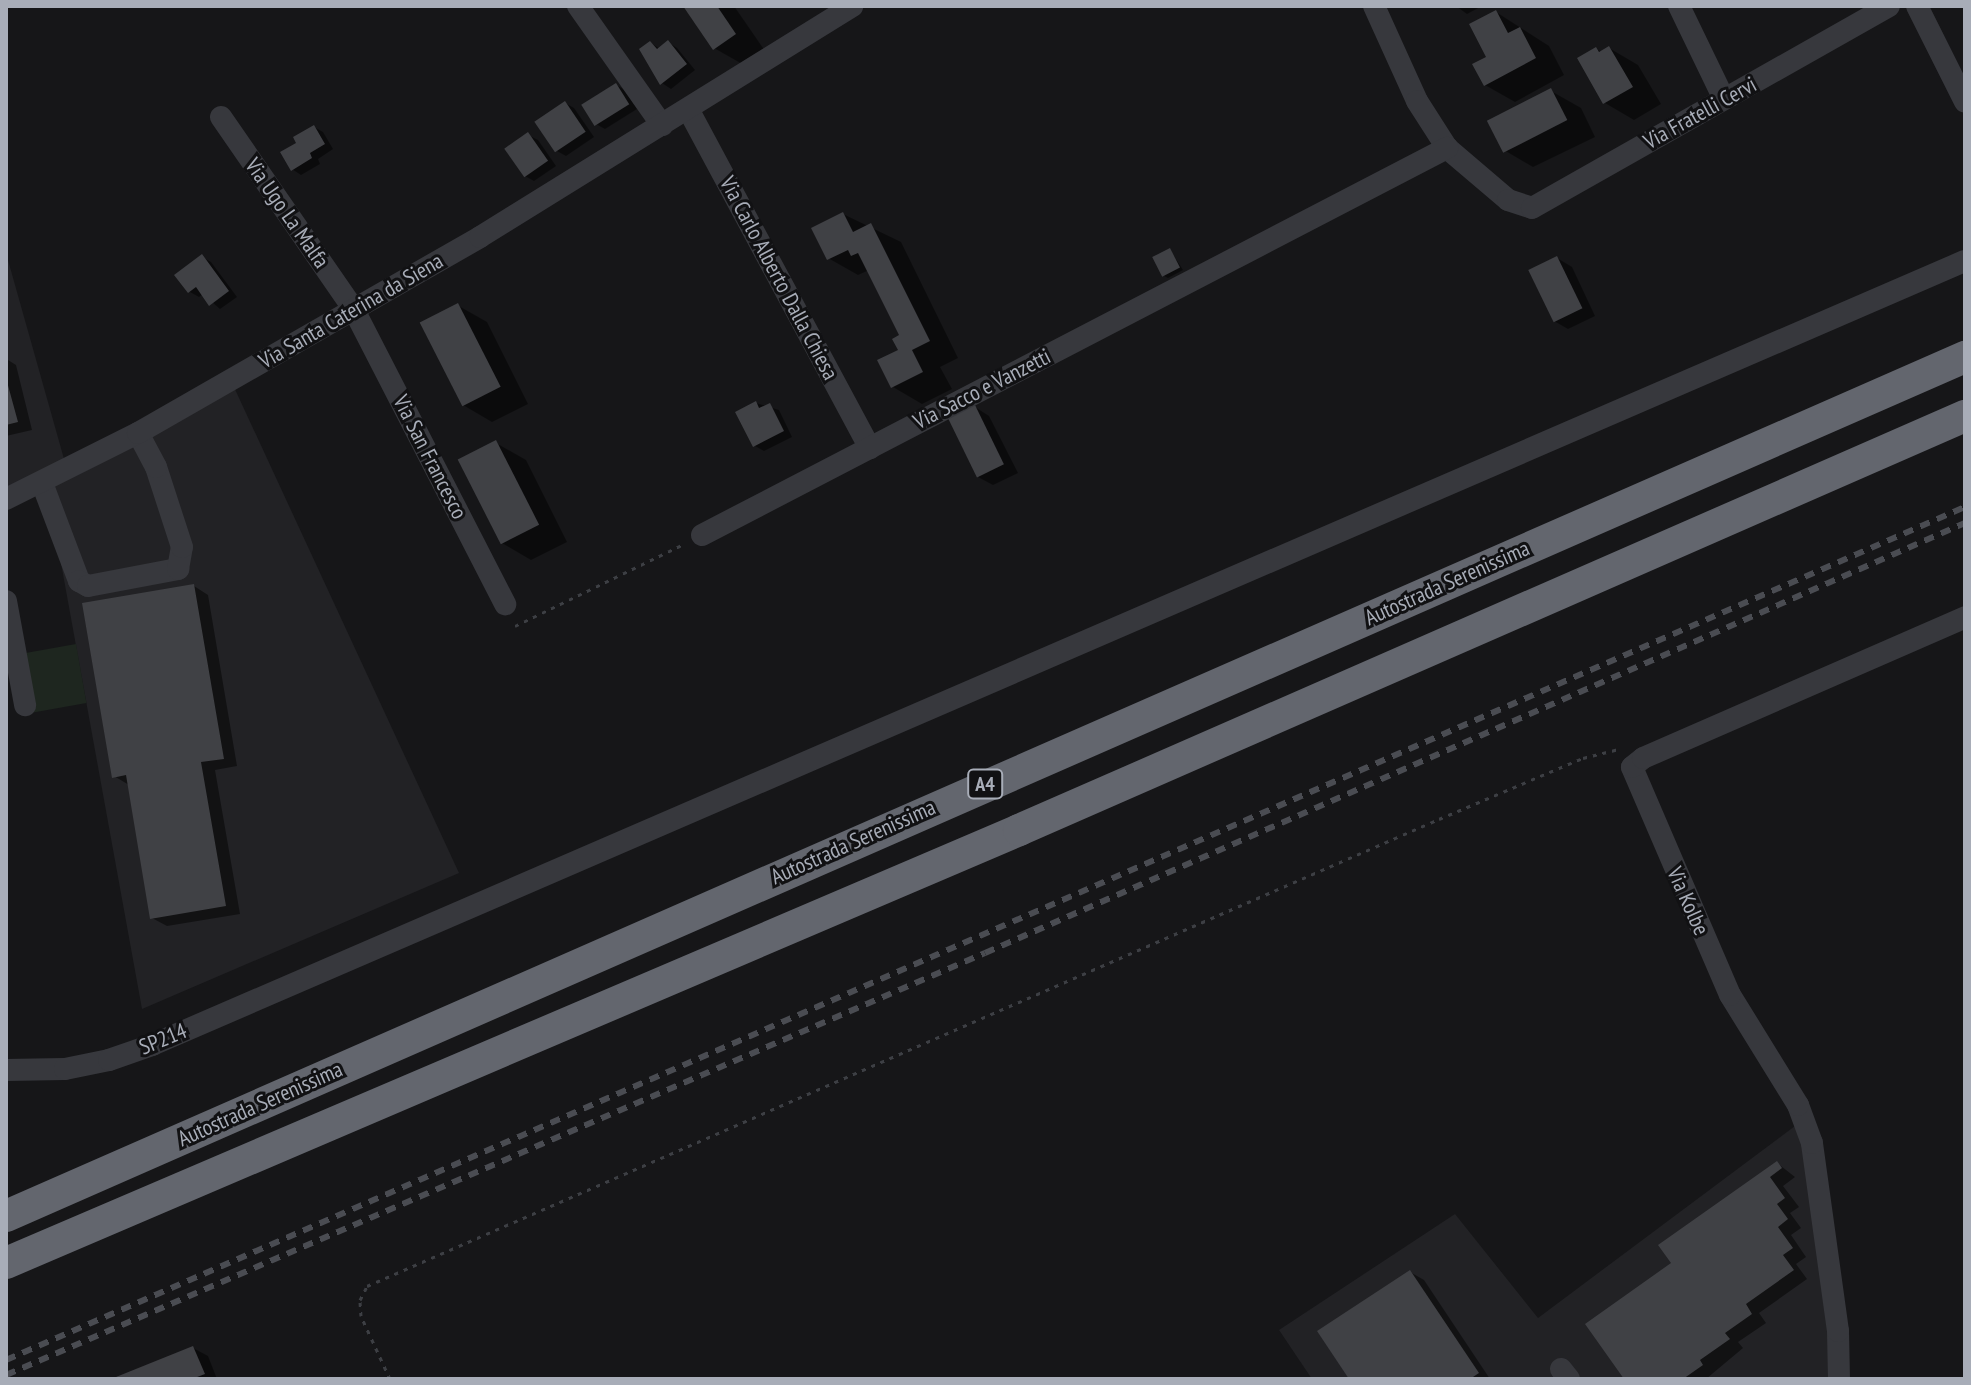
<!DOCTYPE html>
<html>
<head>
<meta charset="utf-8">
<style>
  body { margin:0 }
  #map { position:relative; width:1971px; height:1385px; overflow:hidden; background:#161618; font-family:"PT Sans Narrow",sans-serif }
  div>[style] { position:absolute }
  .built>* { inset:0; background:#222225 }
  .green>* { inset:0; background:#1e261f; transform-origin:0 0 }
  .shadow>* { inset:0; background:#0007 }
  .building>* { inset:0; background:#404145; transform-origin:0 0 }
  .path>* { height:3px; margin-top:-1.5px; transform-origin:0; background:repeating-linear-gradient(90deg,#3d3f44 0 4px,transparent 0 10px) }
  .minor>* { height:22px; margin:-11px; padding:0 11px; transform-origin:11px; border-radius:11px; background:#37383d }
  .highway>* { height:32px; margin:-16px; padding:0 16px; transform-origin:16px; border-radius:16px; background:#63666e }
  .rail>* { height:6px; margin-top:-3px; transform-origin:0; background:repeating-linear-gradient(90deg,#4a4c52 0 10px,transparent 0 18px) }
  span { translate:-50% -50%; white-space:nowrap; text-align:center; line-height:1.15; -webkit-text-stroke:6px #111113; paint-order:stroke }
  .shield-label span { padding:2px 6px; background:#111113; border:2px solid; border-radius:6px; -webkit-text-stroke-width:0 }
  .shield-label { font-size:20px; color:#a8adb8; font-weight:700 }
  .street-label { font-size:22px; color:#a8adb8 }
  .frame { position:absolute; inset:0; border:8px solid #a8adb8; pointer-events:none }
</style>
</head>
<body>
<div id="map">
  <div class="built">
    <div style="clip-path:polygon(6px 253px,66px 466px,6px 492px)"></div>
    <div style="clip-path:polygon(233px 385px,459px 873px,142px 1009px,47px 486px)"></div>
    <div style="clip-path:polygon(1795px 1126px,1804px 1139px,1834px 1379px,1312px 1379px,1279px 1330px,1455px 1214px,1538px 1318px)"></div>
  </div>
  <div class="green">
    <div style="left:76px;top:644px;width:60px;height:54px;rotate:80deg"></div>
  </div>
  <div class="shadow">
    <div style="clip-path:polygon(685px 6px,734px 6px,765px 51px,744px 65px,714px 48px)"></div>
    <div style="clip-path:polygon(1456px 6px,1480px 6px,1480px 7px,1467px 14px)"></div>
    <div style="clip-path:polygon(1496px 12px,1549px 46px,1564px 75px,1515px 102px,1485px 85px)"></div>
    <div style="clip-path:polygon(668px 42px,677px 48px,695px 70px,671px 89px,662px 83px,651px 43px,660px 49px)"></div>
    <div style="clip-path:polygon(1609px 48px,1638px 65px,1661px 104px,1634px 120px,1605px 103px,1596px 49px,1602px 52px)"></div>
    <div style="clip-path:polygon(616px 85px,625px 90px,637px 109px,605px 129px,596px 124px)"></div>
    <div style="clip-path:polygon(1551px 91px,1581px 108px,1595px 137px,1533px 167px,1504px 150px)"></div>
    <div style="clip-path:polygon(565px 103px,574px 108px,594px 137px,566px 156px,557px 151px)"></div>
    <div style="clip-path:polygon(314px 127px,323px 132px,333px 149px,318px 159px,320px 164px,301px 175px,292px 169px,299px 143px)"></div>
    <div style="clip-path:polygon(528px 135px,538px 140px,556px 166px,534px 181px,525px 176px)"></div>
    <div style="clip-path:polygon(843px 214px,901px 242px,958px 358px,940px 367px,952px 389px,922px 404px,893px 387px,902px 336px,869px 270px,858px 275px,828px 258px)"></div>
    <div style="clip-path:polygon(1170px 250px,1183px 270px,1168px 278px,1164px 276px)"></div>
    <div style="clip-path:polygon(202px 257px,211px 262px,237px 297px,220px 309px,203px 294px,199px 297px,190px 292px,177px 275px)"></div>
    <div style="clip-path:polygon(1557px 258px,1572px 267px,1595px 316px,1568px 329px,1554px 321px)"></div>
    <div style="clip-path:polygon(457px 305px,487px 322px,528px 404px,492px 422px,463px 405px)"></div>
    <div style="clip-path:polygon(6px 351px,8px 360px,16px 365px,32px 430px,6px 436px)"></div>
    <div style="clip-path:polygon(756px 403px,779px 410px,792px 437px,764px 451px,755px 446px)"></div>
    <div style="clip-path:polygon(975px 407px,989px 416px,1018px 473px,993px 485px,978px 477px)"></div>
    <div style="clip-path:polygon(496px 443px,526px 460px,567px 542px,531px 560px,502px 543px)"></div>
    <div style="clip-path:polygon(194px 586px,208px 595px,237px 766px,215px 770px,240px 914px,167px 926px,152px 918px,129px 785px,114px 776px)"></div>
    <div style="clip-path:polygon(1777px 1163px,1795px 1177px,1783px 1186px,1799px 1207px,1790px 1213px,1801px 1228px,1791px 1235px,1806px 1257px,1796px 1264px,1807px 1279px,1759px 1313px,1766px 1323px,1738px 1342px,1743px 1348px,1706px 1379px,1627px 1379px,1674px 1264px)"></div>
    <div style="clip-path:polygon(1410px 1272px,1424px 1280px,1490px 1379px,1351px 1379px)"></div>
    <div style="clip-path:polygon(193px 1348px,208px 1356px,217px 1379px,115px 1379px)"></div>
  </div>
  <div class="building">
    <div style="clip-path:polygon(683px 6px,717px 6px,736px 34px,713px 50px)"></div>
    <div style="clip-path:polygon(1496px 10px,1508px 33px,1520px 27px,1536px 58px,1484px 86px,1472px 64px,1486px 57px,1469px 24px)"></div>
    <div style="clip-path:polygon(668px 40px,687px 64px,660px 85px,639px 49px,650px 41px,657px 49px)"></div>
    <div style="clip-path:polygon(1609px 46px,1633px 87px,1603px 104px,1577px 58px,1596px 47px,1599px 52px)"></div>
    <div style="left:616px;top:83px;width:25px;height:41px;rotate:58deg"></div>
    <div style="left:1551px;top:88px;width:36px;height:72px;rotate:63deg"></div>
    <div style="left:565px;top:101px;width:37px;height:37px;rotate:56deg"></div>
    <div style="clip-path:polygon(314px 125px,325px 144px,310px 153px,312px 158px,291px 171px,280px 152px,296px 143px,293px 137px)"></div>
    <div style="left:528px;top:132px;width:35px;height:29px;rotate:55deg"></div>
    <div style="clip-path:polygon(843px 212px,853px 232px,871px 223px,930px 341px,912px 350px,923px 372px,891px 388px,877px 360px,898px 350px,892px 339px,899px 335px,858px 253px,851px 256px,848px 250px,827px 260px,811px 228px)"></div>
    <div style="left:1170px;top:248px;width:22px;height:20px;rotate:63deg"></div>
    <div style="clip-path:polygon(202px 254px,229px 291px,209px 306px,196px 287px,188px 293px,174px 275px)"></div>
    <div style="left:1557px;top:256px;width:58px;height:32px;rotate:64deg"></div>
    <div style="left:458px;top:303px;width:94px;height:43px;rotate:63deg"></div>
    <div style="clip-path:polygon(6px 378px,18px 422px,6px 425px)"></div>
    <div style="clip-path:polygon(756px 401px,759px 408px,770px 403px,784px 431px,753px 447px,735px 412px)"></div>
    <div style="left:975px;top:405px;width:66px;height:30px;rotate:64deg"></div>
    <div style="left:496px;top:440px;width:95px;height:43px;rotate:63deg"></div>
    <div style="clip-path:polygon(194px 584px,224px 759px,201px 762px,226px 906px,150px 919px,126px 775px,112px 778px,82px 603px)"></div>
    <div style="clip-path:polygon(1777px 1161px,1782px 1168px,1770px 1177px,1785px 1198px,1777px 1204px,1788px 1219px,1778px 1227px,1793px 1248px,1783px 1255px,1794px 1270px,1746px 1304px,1752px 1314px,1725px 1333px,1730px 1339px,1700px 1360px,1703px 1365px,1683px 1379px,1624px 1379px,1585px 1324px,1671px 1263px,1658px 1245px)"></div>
    <div style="clip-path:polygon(1410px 1270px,1479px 1373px,1470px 1379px,1349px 1379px,1317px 1331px)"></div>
    <div style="clip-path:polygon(193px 1346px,205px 1374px,192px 1379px,111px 1379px)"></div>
  </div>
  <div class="path">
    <div style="left:515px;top:626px;width:188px;rotate:-25.9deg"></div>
    <div style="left:390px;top:1379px;width:69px;rotate:-114.7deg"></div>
    <div style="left:361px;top:1316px;width:16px;rotate:-94deg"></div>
    <div style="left:360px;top:1300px;width:16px;rotate:-63deg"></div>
    <div style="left:367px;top:1286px;width:1169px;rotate:-23.54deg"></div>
    <div style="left:1439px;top:819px;width:156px;rotate:-23deg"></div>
    <div style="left:1583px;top:758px;width:38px;rotate:-14deg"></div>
  </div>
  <div class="minor">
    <div style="left:578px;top:6px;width:146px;rotate:54.8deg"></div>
    <div style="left:1374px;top:6px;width:104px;rotate:65.6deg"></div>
    <div style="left:1417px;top:101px;width:56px;rotate:57.4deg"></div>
    <div style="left:1447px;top:148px;width:80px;rotate:40.4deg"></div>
    <div style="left:1508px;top:200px;width:25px;rotate:18deg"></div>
    <div style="left:1532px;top:208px;width:410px;rotate:-29.5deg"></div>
    <div style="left:1679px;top:6px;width:103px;rotate:64.2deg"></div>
    <div style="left:1917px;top:6px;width:107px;rotate:63.4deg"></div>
    <div style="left:688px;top:109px;width:385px;rotate:61.8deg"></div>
    <div style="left:221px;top:117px;width:234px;rotate:55.4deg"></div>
    <div style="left:354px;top:310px;width:331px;rotate:62.8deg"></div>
    <div style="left:42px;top:483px;width:105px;rotate:69.3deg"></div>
    <div style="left:79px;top:581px;width:10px;rotate:29deg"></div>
    <div style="left:88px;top:586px;width:92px;rotate:-10.7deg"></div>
    <div style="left:178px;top:569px;width:22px;rotate:-80deg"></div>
    <div style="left:182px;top:547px;width:84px;rotate:-108deg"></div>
    <div style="left:156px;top:467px;width:38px;rotate:-118deg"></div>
    <div style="left:6px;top:499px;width:148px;rotate:-26.6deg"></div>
    <div style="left:138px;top:433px;width:394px;rotate:-29.8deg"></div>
    <div style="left:480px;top:237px;width:438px;rotate:-31.8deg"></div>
    <div style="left:702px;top:535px;width:840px;rotate:-27.45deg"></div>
    <div style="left:6px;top:601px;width:106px;rotate:79.6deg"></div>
    <div style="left:6px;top:1070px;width:59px;rotate:-1deg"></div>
    <div style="left:65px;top:1069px;width:45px;rotate:-11.6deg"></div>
    <div style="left:109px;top:1060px;width:46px;rotate:-19.2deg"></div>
    <div style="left:152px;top:1045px;width:1975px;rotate:-23.39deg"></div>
    <div style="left:1561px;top:1369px;width:13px;rotate:51deg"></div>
    <div style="left:1839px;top:1379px;width:48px;rotate:-91.2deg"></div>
    <div style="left:1838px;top:1331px;width:190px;rotate:-97.9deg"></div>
    <div style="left:1812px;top:1143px;width:40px;rotate:-110.2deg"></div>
    <div style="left:1798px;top:1105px;width:129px;rotate:-121.7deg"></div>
    <div style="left:1730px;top:995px;width:248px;rotate:-113.3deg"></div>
    <div style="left:1632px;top:767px;width:14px;rotate:-39deg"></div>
    <div style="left:1643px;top:758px;width:352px;rotate:-23.6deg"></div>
  </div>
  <div class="highway">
    <div style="left:6px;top:1216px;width:2139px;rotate:-23.68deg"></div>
    <div style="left:6px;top:1263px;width:1102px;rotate:-23.14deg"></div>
    <div style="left:1019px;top:830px;width:1033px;rotate:-23.64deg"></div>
  </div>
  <div class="rail">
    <div style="left:6px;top:1360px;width:2137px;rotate:-23.53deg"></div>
    <div style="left:6px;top:1375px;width:1066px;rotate:-23.32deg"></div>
    <div style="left:985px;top:953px;width:1070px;rotate:-23.69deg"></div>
  </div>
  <div class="shield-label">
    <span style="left:985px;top:784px">A4</span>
  </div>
  <div class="street-label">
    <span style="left:1700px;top:113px;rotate:-29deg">Via Fratelli Cervi</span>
    <span style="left:287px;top:213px;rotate:55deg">Via Ugo La Malfa</span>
    <span style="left:779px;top:278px;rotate:62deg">Via Carlo Alberto Dalla Chiesa</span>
    <span style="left:351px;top:311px;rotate:-30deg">Via Santa Caterina da Siena</span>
    <span style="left:982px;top:389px;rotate:-27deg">Via Sacco e Vanzetti</span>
    <span style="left:430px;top:457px;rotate:63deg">Via San Francesco</span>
    <span style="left:1447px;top:583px;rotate:-24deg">Autostrada Serenissima</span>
    <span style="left:853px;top:842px;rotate:-24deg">Autostrada Serenissima</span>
    <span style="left:1688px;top:901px;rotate:66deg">Via Kolbe</span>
    <span style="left:163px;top:1039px;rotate:-22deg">SP214</span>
    <span style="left:260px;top:1104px;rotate:-24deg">Autostrada Serenissima</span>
  </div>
  <div class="frame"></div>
</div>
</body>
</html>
